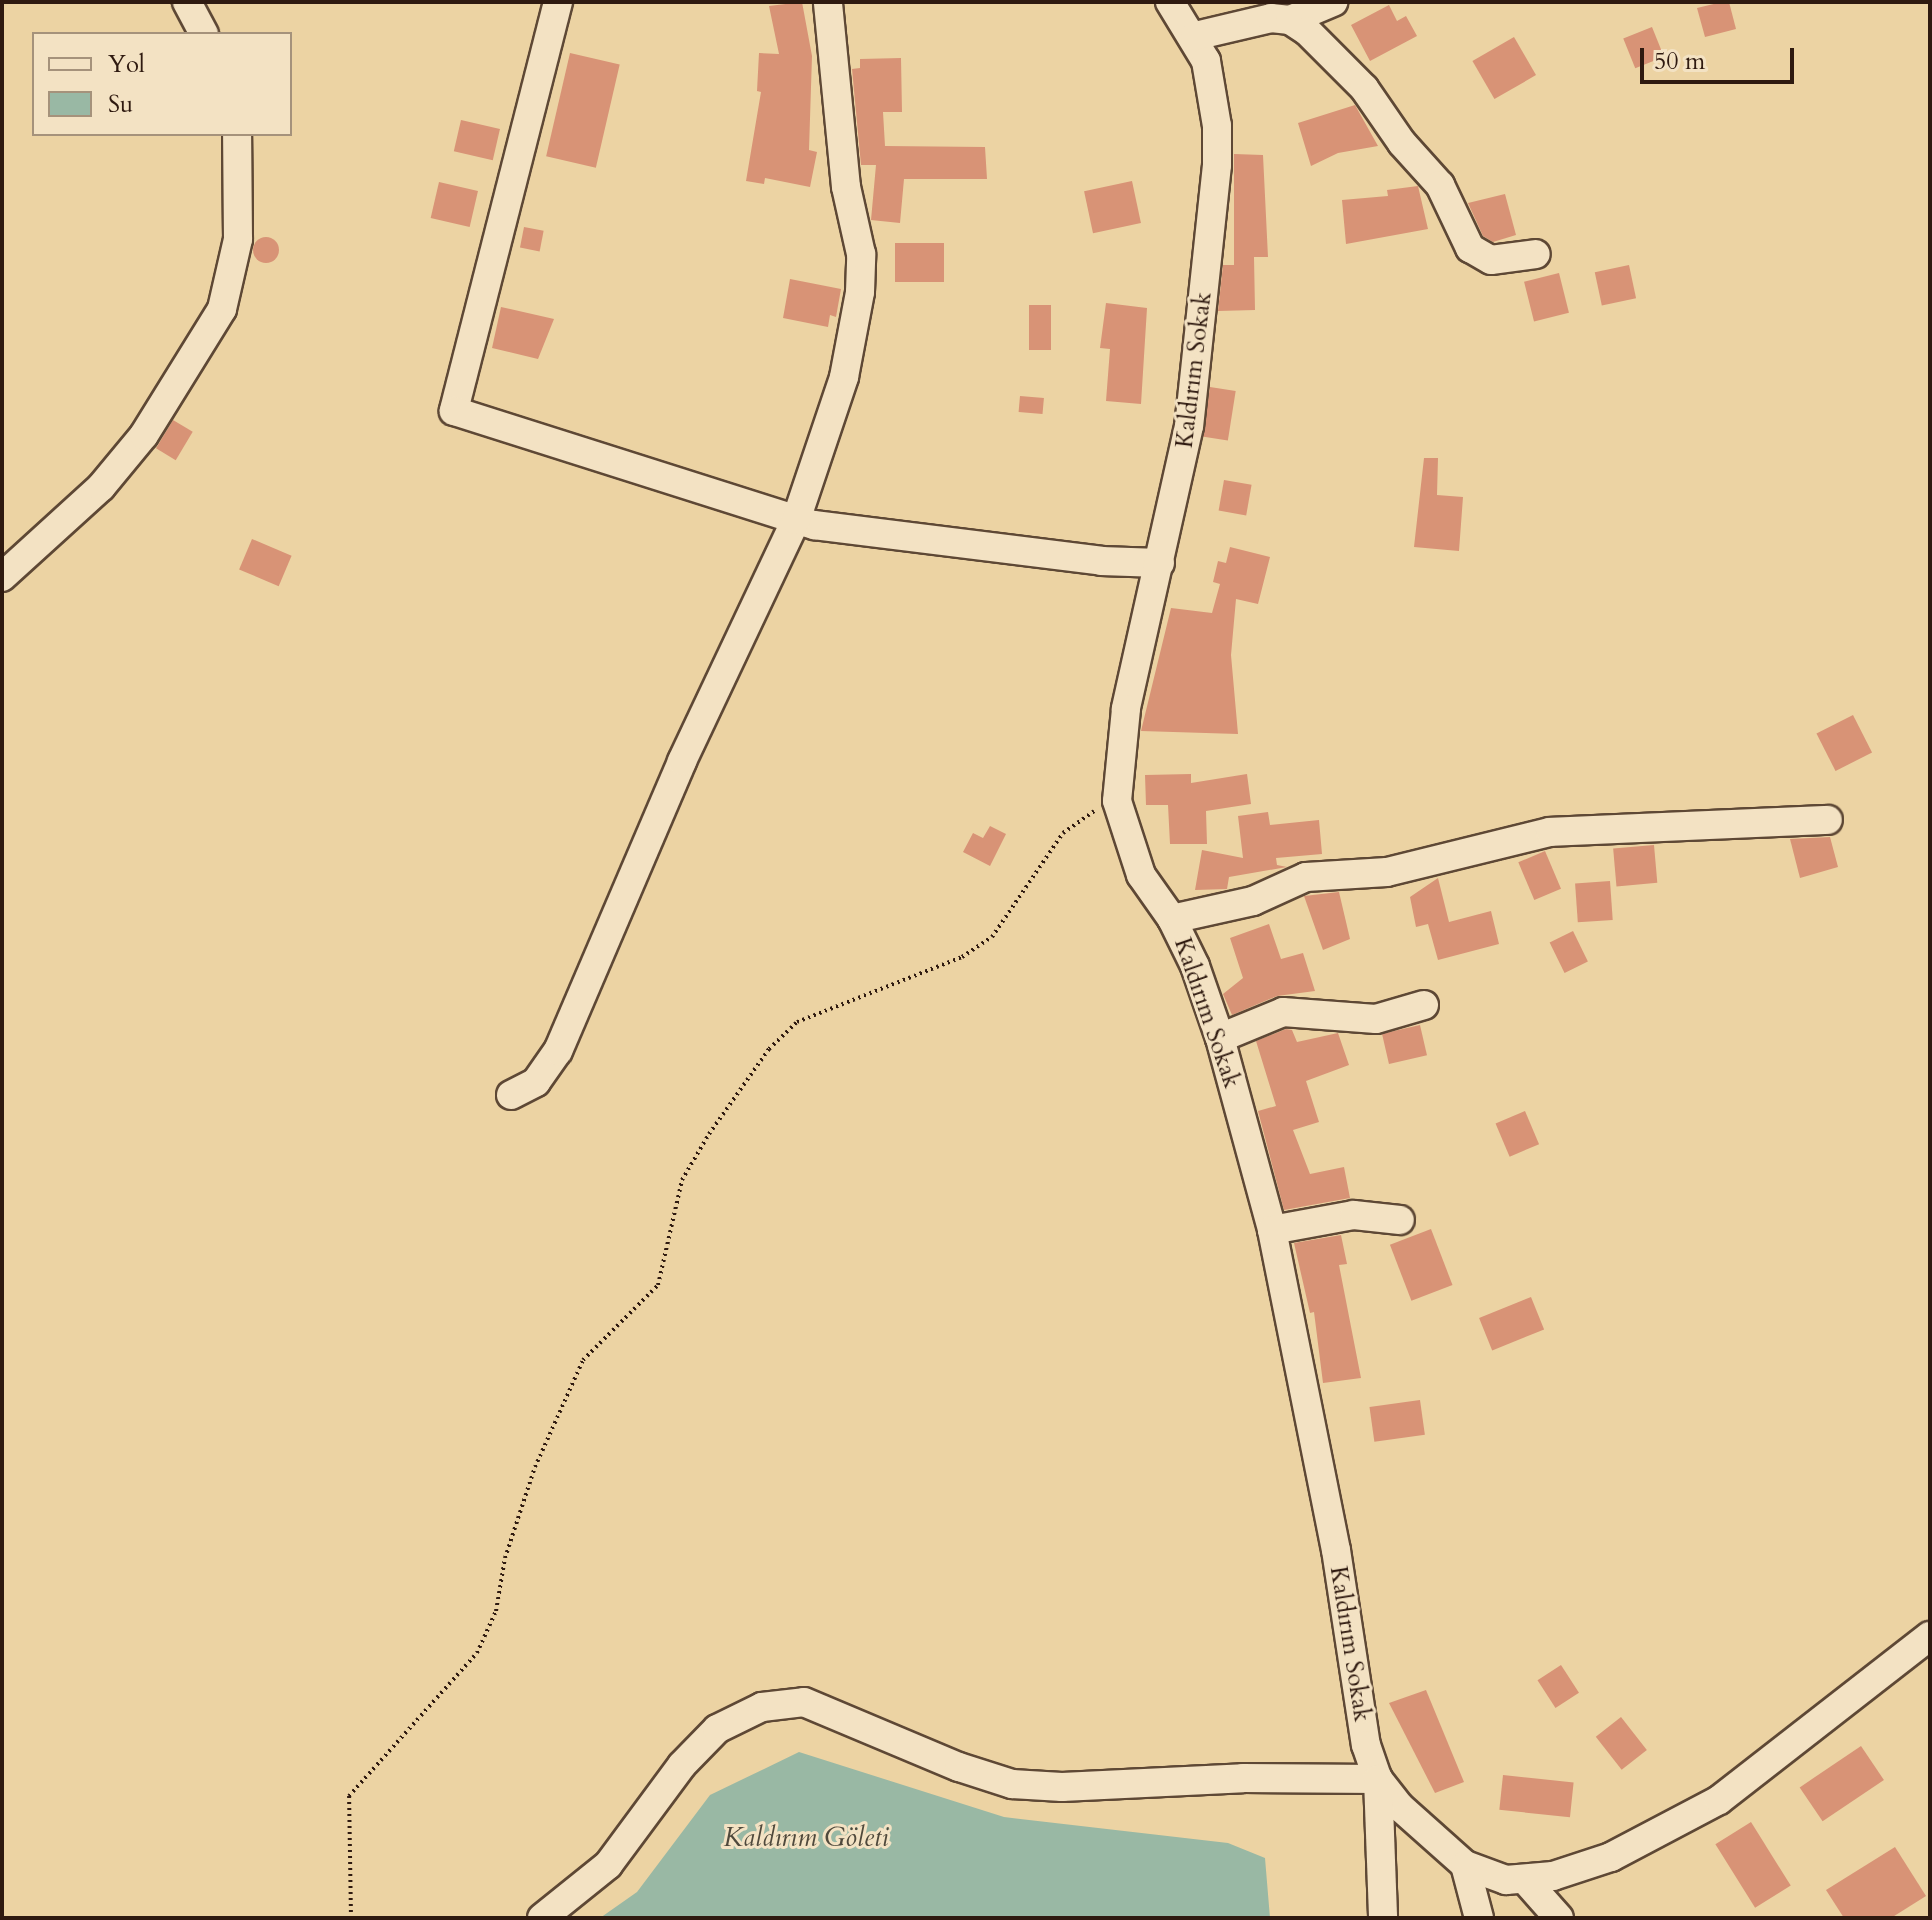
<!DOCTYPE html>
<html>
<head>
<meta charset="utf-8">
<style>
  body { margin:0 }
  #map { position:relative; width:1932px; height:1920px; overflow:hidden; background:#ecd3a3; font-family:Cardo,serif }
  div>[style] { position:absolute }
  .water>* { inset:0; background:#99b8a4 }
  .building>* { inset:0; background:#d89376; transform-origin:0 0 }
  .round { border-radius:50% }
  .path>* { height:4px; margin-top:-2px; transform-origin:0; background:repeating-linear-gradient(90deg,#2f1a10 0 2px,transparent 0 6px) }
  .roads { filter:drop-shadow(2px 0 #5e4835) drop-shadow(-2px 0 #5e4835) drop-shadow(0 2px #5e4835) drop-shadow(0 -2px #5e4835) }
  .minor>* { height:28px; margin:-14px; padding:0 14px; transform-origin:14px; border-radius:14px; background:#f3e2c3 }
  span { translate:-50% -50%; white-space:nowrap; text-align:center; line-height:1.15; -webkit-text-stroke:6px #f3e2c3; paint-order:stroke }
  .street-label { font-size:24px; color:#2f1a10 }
  .water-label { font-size:26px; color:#4f493c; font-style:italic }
  .frame { position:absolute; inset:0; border:4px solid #2f1a10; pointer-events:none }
  .legend { position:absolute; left:32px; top:32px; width:260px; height:104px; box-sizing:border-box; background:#f3e2c3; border:2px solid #a5927b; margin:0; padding:10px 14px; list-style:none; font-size:24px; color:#2f1a10 }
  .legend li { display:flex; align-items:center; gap:16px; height:40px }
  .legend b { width:40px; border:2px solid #a5927b }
  .scale { position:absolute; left:1640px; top:48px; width:154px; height:36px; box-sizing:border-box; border:4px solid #2f1a10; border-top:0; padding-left:10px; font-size:24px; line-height:28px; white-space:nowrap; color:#2f1a10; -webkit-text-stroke:6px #f3e2c3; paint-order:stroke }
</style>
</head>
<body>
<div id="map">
  <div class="water">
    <div style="clip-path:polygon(799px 1752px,1004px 1817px,1228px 1843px,1265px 1858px,1270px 1918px,600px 1918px,637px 1892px,710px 1795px)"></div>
  </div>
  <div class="building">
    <div style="clip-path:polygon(802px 2px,812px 56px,809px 150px,817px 152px,810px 187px,765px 178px,764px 184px,746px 181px,761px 92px,757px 91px,759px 53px,779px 54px,769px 6px)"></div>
    <div style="clip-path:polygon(1722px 2px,1729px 2px,1736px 29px,1705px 37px,1697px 8px)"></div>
    <div style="clip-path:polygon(1389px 5px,1397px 21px,1406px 16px,1417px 36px,1370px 61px,1351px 25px)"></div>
    <div style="left:1652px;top:27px;width:32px;height:31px;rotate:68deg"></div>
    <div style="left:1514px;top:37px;width:44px;height:48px;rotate:60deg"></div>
    <div style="left:570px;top:53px;width:51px;height:106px;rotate:13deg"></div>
    <div style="clip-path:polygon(901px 58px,902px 112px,883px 112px,885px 146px,985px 147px,987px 179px,904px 179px,900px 223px,871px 220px,876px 165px,861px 165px,852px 69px,860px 68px,860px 59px)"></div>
    <div style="clip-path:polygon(1355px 105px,1378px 146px,1338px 153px,1311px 166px,1298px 123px)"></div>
    <div style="left:461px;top:120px;width:40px;height:32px;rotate:13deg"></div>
    <div style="clip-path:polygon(1234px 154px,1263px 155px,1268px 257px,1254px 257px,1255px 310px,1218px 311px,1223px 265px,1234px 265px)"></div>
    <div style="left:1132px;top:181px;width:43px;height:49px;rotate:78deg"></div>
    <div style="left:439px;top:182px;width:40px;height:37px;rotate:13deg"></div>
    <div style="clip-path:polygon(1418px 186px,1428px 229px,1346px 244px,1342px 200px,1388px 196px,1387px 190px)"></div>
    <div style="clip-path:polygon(1505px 194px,1516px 235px,1493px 242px,1483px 236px,1468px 203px)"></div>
    <div style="left:524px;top:227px;width:20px;height:21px;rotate:11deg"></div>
    <div class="round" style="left:253px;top:237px;width:26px;height:26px"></div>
    <div style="left:895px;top:243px;width:49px;height:39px"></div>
    <div style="left:1629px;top:265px;width:34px;height:35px;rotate:78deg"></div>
    <div style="left:1559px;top:273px;width:41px;height:36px;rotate:76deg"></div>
    <div style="clip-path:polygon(790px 279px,841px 289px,836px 317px,830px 315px,828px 327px,783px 318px)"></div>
    <div style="clip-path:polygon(1106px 303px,1147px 308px,1141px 404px,1106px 401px,1110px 349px,1100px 348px)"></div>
    <div style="left:1029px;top:305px;width:22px;height:45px"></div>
    <div style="clip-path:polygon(501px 307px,554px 319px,538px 359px,492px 348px)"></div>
    <div style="left:1210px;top:387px;width:26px;height:50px;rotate:9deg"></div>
    <div style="left:1020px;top:396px;width:24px;height:16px;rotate:5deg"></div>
    <div style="left:173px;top:420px;width:23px;height:33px;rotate:31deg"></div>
    <div style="clip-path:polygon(1424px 458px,1438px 458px,1437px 495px,1463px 497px,1459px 551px,1414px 547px)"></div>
    <div style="left:1224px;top:480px;width:28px;height:31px;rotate:10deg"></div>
    <div style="left:252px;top:539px;width:43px;height:33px;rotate:23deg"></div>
    <div style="clip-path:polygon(1230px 547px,1270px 557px,1258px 604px,1236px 599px,1231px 655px,1238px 734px,1141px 731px,1171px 608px,1212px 613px,1220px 584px,1213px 582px,1218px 561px,1226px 563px)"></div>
    <div style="left:1853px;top:715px;width:42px;height:41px;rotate:63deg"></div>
    <div style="clip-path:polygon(1191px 774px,1191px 783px,1247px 774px,1251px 804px,1206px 811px,1207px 844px,1170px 844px,1168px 805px,1146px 805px,1145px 775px)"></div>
    <div style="clip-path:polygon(1268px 812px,1270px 825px,1319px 820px,1322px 854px,1276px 858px,1277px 865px,1287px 867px,1229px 877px,1227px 889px,1195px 890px,1202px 850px,1243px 858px,1238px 816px)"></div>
    <div style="clip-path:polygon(990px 826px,1006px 834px,990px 866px,963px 852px,973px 833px,983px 838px)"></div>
    <div style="clip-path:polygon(1830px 837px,1838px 867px,1800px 878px,1790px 839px)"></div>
    <div style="left:1654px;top:845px;width:38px;height:41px;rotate:85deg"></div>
    <div style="left:1545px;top:851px;width:41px;height:29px;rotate:67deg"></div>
    <div style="clip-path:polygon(1438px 878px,1449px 922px,1491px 911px,1499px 944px,1438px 960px,1428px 924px,1416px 927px,1410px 897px)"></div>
    <div style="left:1610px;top:881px;width:39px;height:35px;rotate:86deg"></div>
    <div style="clip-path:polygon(1339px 892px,1350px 939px,1323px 950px,1304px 896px)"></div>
    <div style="clip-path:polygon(1269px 924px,1281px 959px,1303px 953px,1315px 991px,1277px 996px,1232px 1015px,1223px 994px,1243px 978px,1230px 938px)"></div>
    <div style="left:1573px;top:931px;width:34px;height:26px;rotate:64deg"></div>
    <div style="left:1420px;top:1025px;width:31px;height:39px;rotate:77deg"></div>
    <div style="clip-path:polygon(1286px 1029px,1292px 1030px,1297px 1042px,1338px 1033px,1349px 1065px,1306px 1081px,1319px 1122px,1293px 1130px,1310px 1174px,1344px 1167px,1350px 1198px,1284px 1210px,1258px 1111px,1276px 1106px,1256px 1041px)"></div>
    <div style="left:1525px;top:1111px;width:36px;height:32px;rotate:67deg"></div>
    <div style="left:1431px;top:1229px;width:60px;height:44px;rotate:69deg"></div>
    <div style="clip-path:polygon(1341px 1235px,1347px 1264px,1339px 1265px,1361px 1378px,1323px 1383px,1314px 1312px,1310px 1313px,1294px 1243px)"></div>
    <div style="left:1531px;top:1297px;width:35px;height:56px;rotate:68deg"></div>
    <div style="left:1420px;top:1400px;width:35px;height:51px;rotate:82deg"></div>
    <div style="left:1561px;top:1665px;width:33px;height:28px;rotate:57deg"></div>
    <div style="clip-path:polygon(1426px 1690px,1464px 1782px,1435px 1793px,1389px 1703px)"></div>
    <div style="left:1621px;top:1717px;width:42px;height:32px;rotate:52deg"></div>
    <div style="left:1861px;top:1746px;width:41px;height:74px;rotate:56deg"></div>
    <div style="left:1503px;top:1775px;width:71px;height:35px;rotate:6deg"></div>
    <div style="left:1751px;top:1822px;width:75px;height:42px;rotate:58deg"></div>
    <div style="clip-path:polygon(1895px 1847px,1926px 1896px,1891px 1918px,1844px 1918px,1826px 1890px)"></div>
  </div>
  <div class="path">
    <div style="left:351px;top:1918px;width:122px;rotate:-90.9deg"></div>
    <div style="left:349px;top:1796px;width:192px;rotate:-48.2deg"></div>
    <div style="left:477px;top:1653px;width:46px;rotate:-65.7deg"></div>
    <div style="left:496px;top:1611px;width:54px;rotate:-80.4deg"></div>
    <div style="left:505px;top:1558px;width:96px;rotate:-71.8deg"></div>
    <div style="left:535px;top:1467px;width:117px;rotate:-65.8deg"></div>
    <div style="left:583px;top:1360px;width:106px;rotate:-45deg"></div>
    <div style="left:658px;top:1285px;width:108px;rotate:-77.1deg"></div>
    <div style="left:682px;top:1180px;width:53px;rotate:-59.6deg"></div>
    <div style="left:709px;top:1134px;width:104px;rotate:-54.8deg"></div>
    <div style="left:769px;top:1049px;width:39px;rotate:-44deg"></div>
    <div style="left:797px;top:1022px;width:177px;rotate:-21.5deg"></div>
    <div style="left:962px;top:957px;width:36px;rotate:-34deg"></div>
    <div style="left:992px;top:937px;width:126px;rotate:-55.7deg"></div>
    <div style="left:1063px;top:833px;width:38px;rotate:-35deg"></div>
  </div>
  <div class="roads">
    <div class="minor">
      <div style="left:187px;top:2px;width:36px;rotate:62deg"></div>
      <div style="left:558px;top:2px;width:422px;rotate:104.3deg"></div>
      <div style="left:454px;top:411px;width:378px;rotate:17.6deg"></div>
      <div style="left:814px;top:525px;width:289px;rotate:7.1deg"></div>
      <div style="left:1101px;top:561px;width:59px;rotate:1.9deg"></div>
      <div style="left:1170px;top:2px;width:69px;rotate:58.6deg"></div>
      <div style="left:1206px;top:61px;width:66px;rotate:80.4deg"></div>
      <div style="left:1217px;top:126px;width:39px;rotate:90deg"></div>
      <div style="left:1217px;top:165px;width:262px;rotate:96.1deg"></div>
      <div style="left:1189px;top:426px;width:290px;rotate:102.6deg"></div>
      <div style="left:1126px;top:709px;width:92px;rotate:95.6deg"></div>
      <div style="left:1117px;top:801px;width:78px;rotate:72deg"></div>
      <div style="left:1141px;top:875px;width:54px;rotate:54.8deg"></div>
      <div style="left:1172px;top:919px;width:52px;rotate:63.9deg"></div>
      <div style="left:1195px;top:966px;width:76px;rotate:70.9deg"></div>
      <div style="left:1220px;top:1038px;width:199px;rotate:74.8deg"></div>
      <div style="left:1272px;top:1230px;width:326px;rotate:78.7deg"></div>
      <div style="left:1336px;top:1550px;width:197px;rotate:81.3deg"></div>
      <div style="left:1366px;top:1745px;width:36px;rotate:71deg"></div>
      <div style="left:1378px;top:1779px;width:36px;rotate:52deg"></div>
      <div style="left:1400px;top:1807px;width:87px;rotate:41.7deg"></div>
      <div style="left:1465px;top:1865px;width:44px;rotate:20.1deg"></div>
      <div style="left:1506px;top:1880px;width:47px;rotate:-4.9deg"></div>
      <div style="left:1553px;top:1876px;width:61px;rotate:-18.1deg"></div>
      <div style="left:1611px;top:1857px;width:122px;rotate:-27.8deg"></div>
      <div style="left:1719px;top:1800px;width:267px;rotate:-37.9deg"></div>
      <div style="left:1290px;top:20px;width:47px;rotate:-22.7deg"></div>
      <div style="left:1195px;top:36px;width:78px;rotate:-13.3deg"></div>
      <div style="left:1271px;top:18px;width:19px;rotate:6deg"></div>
      <div style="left:1290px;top:20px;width:20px;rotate:33deg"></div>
      <div style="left:1307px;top:31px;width:81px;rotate:45deg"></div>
      <div style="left:1364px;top:88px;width:67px;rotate:55.4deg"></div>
      <div style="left:1402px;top:143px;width:57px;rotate:47.9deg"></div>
      <div style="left:1440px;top:185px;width:70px;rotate:64.5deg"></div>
      <div style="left:1470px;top:248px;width:24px;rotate:30deg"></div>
      <div style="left:1491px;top:260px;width:45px;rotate:-7.6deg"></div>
      <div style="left:2px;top:577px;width:134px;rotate:-42.3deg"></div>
      <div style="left:101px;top:487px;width:67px;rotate:-50.4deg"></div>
      <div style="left:144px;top:435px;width:148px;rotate:-58.2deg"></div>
      <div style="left:222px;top:309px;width:72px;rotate:-77.1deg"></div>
      <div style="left:238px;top:239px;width:105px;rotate:-90.5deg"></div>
      <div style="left:1172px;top:919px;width:83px;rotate:-12.5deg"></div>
      <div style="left:1253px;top:901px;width:58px;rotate:-24.4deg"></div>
      <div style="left:1306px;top:877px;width:81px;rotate:-3.5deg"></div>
      <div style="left:1387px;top:872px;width:168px;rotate:-13.8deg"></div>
      <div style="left:1550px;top:832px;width:278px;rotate:-2.5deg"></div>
      <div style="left:1220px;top:1038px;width:68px;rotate:-22.4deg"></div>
      <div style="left:1283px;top:1012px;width:93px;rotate:4.3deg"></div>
      <div style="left:1376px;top:1019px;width:50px;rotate:-16.3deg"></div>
      <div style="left:511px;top:1095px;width:28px;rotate:-27deg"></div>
      <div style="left:536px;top:1082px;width:38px;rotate:-55deg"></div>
      <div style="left:558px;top:1051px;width:315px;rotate:-66.8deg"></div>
      <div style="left:682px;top:761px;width:267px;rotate:-64.7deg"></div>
      <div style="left:796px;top:520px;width:151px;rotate:-71.4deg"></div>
      <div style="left:844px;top:377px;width:86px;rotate:-79.3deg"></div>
      <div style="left:860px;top:292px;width:38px;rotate:-88deg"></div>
      <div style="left:861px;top:254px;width:69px;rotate:-102.6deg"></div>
      <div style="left:846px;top:187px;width:186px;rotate:-95.6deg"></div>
      <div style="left:1272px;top:1230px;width:83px;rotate:-10.4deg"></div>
      <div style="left:1354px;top:1215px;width:46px;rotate:6.2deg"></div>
      <div style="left:1465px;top:1865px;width:55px;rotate:75.2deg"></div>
      <div style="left:1527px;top:1882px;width:48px;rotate:48.4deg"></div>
      <div style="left:542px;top:1918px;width:85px;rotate:-38.8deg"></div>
      <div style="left:608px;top:1865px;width:124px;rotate:-53.5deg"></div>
      <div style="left:682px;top:1765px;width:50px;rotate:-45.8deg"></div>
      <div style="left:717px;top:1729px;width:50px;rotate:-26.1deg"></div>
      <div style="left:762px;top:1707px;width:42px;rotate:-6.8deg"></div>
      <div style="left:804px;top:1702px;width:168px;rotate:22.8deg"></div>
      <div style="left:959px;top:1767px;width:56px;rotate:17.8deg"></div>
      <div style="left:1012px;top:1784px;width:50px;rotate:3.4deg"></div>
      <div style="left:1062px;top:1787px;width:181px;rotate:-2.8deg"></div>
      <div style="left:1243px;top:1778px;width:135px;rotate:0.4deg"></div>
      <div style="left:1378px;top:1779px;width:139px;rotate:87.9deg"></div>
    </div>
  </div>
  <div class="street-label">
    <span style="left:1194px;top:370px;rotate:-83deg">Kaldırım Sokak</span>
    <span style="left:1207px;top:1013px;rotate:71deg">Kaldırım Sokak</span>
    <span style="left:1350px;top:1644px;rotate:81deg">Kaldırım Sokak</span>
  </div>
  <div class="water-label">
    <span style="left:806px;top:1838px">Kaldırım Göleti</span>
  </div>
  <div class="frame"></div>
  <ul class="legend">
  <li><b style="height:10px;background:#f3e2c3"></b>Yol</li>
  <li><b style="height:22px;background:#99b8a4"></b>Su</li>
  </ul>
  <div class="scale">50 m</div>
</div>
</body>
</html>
